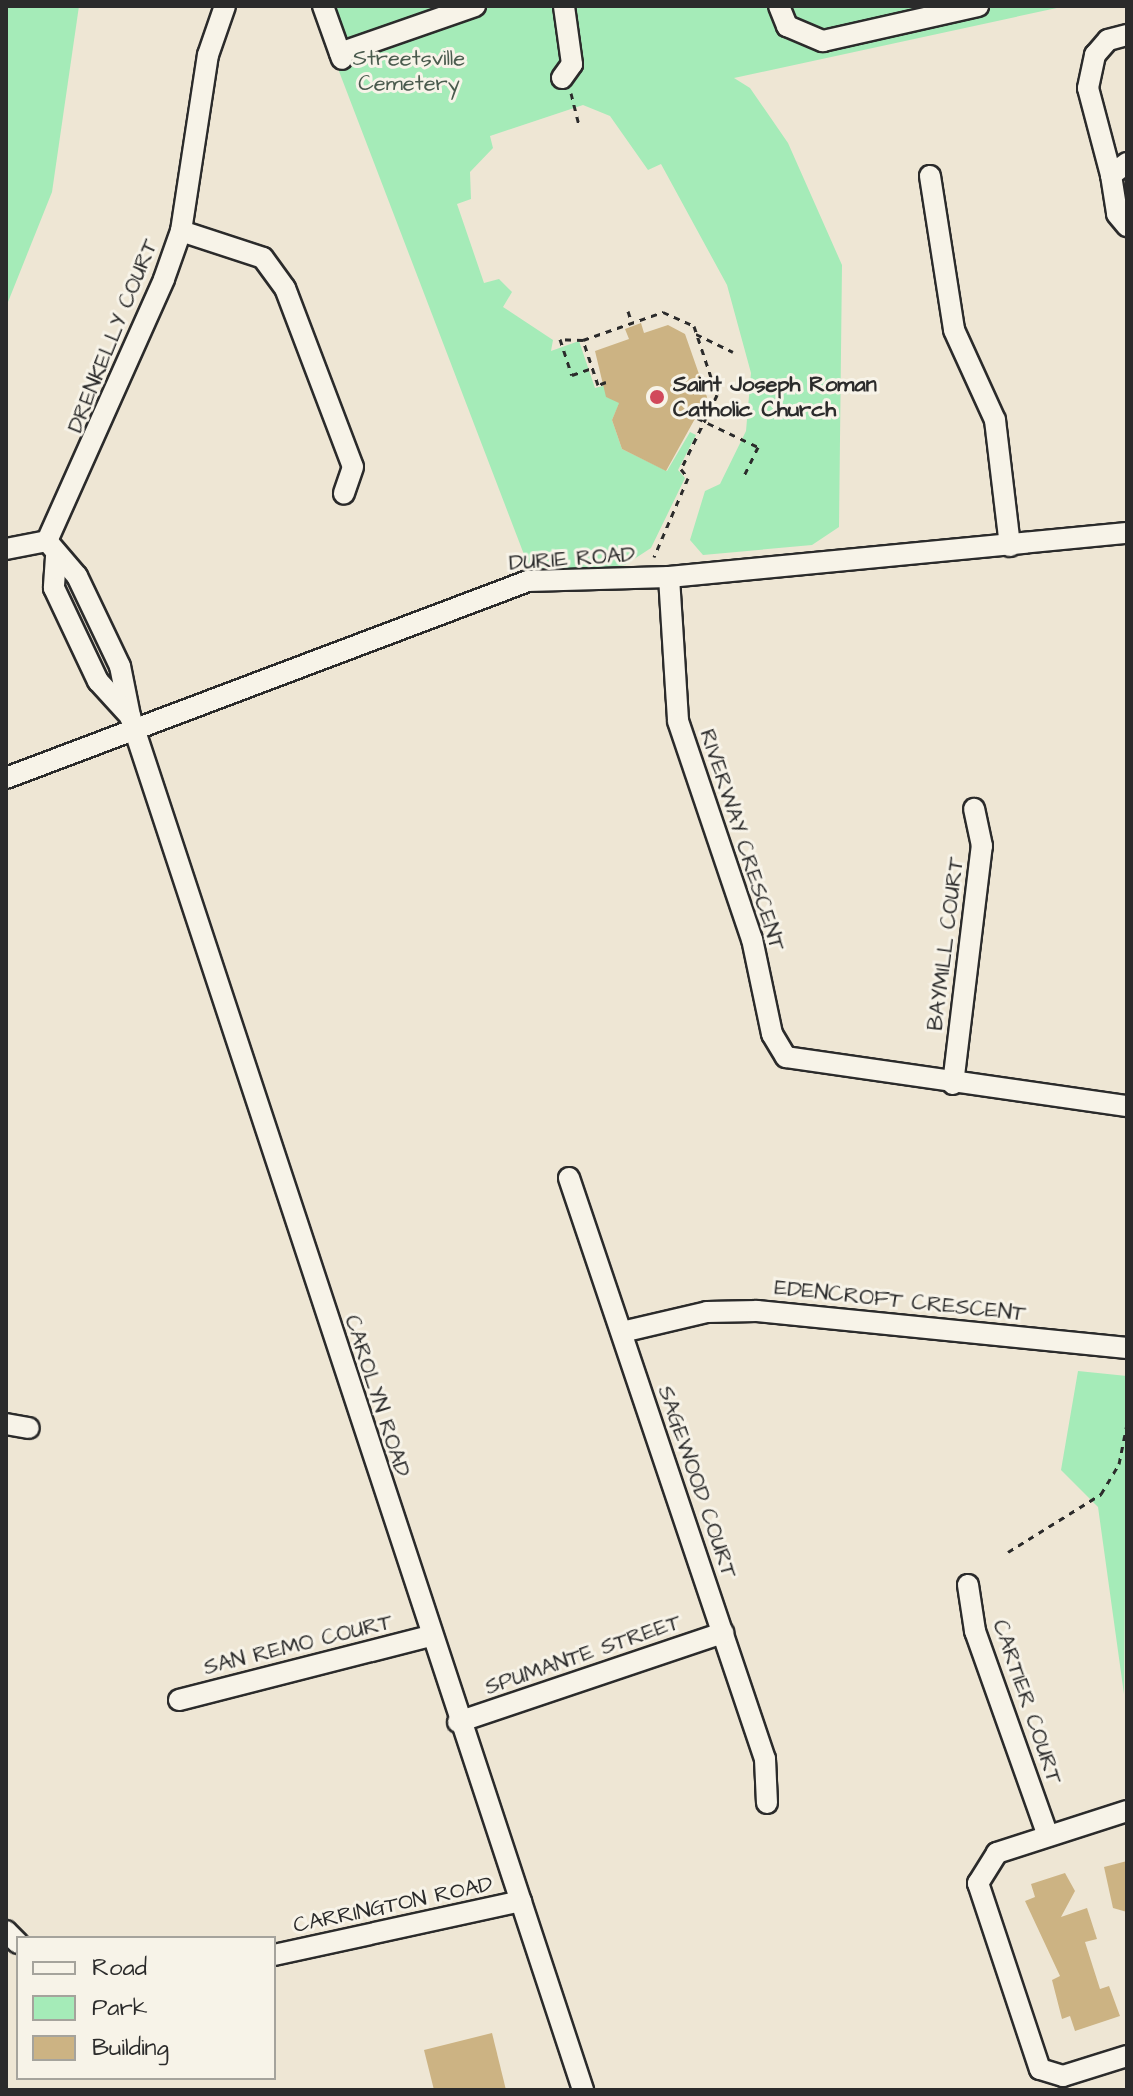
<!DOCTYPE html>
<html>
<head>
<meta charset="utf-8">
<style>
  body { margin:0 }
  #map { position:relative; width:1133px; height:2096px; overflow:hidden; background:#eee6d4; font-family:"Architects Daughter",sans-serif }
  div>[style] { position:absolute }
  .green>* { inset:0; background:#a5ebb8 }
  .building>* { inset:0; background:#ccb383 }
  .path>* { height:3px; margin-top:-1.5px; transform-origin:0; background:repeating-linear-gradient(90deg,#2b2b2b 0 6px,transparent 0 12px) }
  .roads { filter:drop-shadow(2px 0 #2b2b2b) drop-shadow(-2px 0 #2b2b2b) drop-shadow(0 2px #2b2b2b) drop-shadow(0 -2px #2b2b2b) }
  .minor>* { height:20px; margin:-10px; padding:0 10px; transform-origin:10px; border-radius:10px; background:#f7f3e8 }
  .dots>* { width:22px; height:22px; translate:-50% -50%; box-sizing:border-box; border:4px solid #f7f3e8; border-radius:50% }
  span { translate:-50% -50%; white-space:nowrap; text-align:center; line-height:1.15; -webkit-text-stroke:6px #f7f3e8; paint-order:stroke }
  .park-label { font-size:22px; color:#4a5b4e }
  .street-label { font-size:22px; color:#2b2b2b }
  .poi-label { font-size:22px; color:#2b2b2b; font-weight:700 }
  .left { translate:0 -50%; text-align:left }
  .frame { position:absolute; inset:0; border:8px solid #2b2b2b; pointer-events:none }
  .legend { position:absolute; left:16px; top:1936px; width:260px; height:144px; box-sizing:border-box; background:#f7f3e8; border:2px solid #a5a39c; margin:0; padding:10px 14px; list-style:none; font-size:24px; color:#2b2b2b }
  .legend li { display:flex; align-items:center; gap:16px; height:40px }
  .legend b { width:40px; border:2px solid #a5a39c }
</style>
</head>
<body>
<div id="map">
  <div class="green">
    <div style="clip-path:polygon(6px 6px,79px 6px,52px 192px,6px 307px)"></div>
    <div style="clip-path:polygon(314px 6px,1066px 6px,734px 78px,750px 88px,788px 143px,842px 265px,839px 527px,812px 545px,703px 555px,690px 540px,705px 491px,720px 484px,746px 431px,751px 373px,727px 285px,661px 164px,648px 170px,610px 116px,583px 105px,490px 136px,493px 148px,470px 172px,471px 199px,457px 204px,484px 283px,499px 279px,512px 292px,503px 307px,553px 340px,551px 351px,579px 341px,595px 388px,607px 385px,606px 397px,621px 399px,612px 420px,622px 449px,667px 471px,690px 432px,696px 435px,678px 470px,685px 478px,651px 548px,625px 565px,533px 578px)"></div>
    <div style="clip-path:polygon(1078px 1371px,1127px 1376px,1124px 1694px,1098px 1507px,1061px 1470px)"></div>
  </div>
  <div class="building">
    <div style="clip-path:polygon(641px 323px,644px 333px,668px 325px,685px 334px,707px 397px,666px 471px,622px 449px,612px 420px,619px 403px,606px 397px,595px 351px,629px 339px,625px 329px)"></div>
    <div style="clip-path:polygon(1127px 1861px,1127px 1912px,1113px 1908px,1104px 1867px)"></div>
    <div style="clip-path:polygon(1065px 1873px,1075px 1891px,1061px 1917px,1087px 1908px,1097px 1939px,1085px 1942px,1100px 1989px,1109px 1986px,1120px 2016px,1075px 2031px,1070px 2016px,1062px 2019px,1052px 1980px,1060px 1976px,1025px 1901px,1035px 1897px,1031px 1884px)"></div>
    <div style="clip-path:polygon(492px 2033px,506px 2090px,434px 2090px,424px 2050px)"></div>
  </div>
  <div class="path">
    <div style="left:571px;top:93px;width:33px;rotate:76deg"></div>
    <div style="left:628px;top:311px;width:13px;rotate:72deg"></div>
    <div style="left:696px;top:334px;width:41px;rotate:25.9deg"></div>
    <div style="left:583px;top:340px;width:23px;rotate:-178deg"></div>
    <div style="left:560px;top:339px;width:38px;rotate:72deg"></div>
    <div style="left:572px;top:375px;width:21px;rotate:-19deg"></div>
    <div style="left:606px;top:382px;width:9px;rotate:159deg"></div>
    <div style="left:598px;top:385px;width:47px;rotate:-108.4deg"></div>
    <div style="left:583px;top:340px;width:85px;rotate:-19.3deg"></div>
    <div style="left:663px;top:312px;width:34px;rotate:24deg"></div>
    <div style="left:694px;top:326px;width:73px;rotate:71.6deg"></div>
    <div style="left:717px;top:395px;width:82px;rotate:115.9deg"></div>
    <div style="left:681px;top:469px;width:11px;rotate:52deg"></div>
    <div style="left:688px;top:478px;width:86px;rotate:113.3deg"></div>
    <div style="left:697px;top:418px;width:68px;rotate:25.4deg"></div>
    <div style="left:758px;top:447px;width:34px;rotate:116deg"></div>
    <div style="left:1008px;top:1552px;width:110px;rotate:-31.9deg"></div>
    <div style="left:1101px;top:1494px;width:35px;rotate:-59deg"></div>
    <div style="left:1119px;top:1464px;width:41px;rotate:-78.7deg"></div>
  </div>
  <div class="roads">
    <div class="minor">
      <div style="left:323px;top:6px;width:56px;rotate:70.3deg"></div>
      <div style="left:779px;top:6px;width:22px;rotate:68deg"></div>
      <div style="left:787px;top:26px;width:39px;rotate:23deg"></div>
      <div style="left:823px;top:41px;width:159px;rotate:-12.7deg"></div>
      <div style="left:340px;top:53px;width:143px;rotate:-19.2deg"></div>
      <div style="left:562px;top:78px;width:17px;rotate:-54deg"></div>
      <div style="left:572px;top:64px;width:59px;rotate:-97.9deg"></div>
      <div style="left:1127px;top:163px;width:20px;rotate:143deg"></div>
      <div style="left:1111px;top:175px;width:39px;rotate:81deg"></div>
      <div style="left:1117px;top:214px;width:16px;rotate:50deg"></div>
      <div style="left:1111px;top:175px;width:90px;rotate:-104.8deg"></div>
      <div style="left:1088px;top:88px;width:34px;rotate:-78deg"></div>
      <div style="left:1095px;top:55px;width:20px;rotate:-49deg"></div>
      <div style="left:1108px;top:40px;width:20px;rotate:-15deg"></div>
      <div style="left:930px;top:176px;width:156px;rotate:81.1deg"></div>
      <div style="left:954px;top:330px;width:99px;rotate:65.5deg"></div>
      <div style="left:995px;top:420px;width:127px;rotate:83.2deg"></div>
      <div style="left:181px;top:231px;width:86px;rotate:18.2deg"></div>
      <div style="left:263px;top:258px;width:37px;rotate:54deg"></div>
      <div style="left:285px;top:288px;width:191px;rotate:69.2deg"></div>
      <div style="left:353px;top:467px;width:28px;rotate:109deg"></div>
      <div style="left:47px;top:541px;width:46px;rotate:49.4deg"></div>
      <div style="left:77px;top:576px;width:100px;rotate:64.5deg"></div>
      <div style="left:120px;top:666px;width:51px;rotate:78.7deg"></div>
      <div style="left:130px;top:716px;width:1447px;rotate:71.75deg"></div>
      <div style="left:6px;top:549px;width:42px;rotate:-11deg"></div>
      <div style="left:47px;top:541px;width:287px;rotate:-65.9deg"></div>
      <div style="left:164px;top:279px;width:51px;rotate:-70.5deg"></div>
      <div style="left:181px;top:231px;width:178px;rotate:-81.3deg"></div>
      <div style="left:208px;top:55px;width:52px;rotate:-70.9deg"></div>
      <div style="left:56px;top:557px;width:31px;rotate:94deg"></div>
      <div style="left:54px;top:588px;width:103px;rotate:64.7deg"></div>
      <div style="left:98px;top:681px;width:47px;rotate:47.6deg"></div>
      <div style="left:669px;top:577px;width:144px;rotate:86.4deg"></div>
      <div style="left:678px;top:721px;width:230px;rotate:71.3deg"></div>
      <div style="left:752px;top:939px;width:97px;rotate:78.1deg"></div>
      <div style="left:772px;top:1034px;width:27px;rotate:59deg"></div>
      <div style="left:786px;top:1057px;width:345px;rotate:8.2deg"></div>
      <div style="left:6px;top:778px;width:558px;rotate:-20.68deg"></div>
      <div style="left:528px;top:581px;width:141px;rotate:-1.6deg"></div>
      <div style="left:669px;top:577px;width:460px;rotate:-5.5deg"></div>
      <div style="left:953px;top:1084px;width:240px;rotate:-83.1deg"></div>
      <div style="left:982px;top:846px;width:38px;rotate:-102deg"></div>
      <div style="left:569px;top:1178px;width:613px;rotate:71.36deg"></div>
      <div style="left:765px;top:1759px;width:44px;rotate:87.4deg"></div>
      <div style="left:622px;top:1332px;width:87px;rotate:-13.2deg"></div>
      <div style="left:707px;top:1312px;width:50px;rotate:-1.1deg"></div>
      <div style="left:757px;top:1311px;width:372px;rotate:5.7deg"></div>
      <div style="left:6px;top:1424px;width:23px;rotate:10deg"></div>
      <div style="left:968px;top:1585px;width:47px;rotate:81.3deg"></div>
      <div style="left:975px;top:1631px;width:214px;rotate:70.4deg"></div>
      <div style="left:179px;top:1700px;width:259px;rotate:-14.3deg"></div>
      <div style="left:458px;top:1722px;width:280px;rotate:-18.6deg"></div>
      <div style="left:1127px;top:1811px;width:137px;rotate:162.1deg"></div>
      <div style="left:997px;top:1853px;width:36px;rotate:122deg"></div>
      <div style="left:978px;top:1883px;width:196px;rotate:71.6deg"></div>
      <div style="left:1040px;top:2069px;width:24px;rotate:17deg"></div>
      <div style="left:1063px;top:2076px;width:67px;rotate:-17.4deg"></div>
      <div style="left:6px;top:1931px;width:17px;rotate:45deg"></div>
      <div style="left:274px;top:1955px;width:253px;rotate:-12.3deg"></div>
    </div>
  </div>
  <div class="dots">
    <div style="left:657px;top:397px;background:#d1495b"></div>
  </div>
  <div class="park-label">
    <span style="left:409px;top:71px">Streetsville<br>Cemetery</span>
  </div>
  <div class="street-label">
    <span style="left:113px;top:336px;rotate:-68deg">DRENKELLY COURT</span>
    <span style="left:572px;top:559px;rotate:-4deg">DURIE ROAD</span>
    <span style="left:742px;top:840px;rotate:72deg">RIVERWAY CRESCENT</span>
    <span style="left:946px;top:944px;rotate:-83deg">BAYMILL COURT</span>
    <span style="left:900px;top:1301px;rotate:6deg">EDENCROFT CRESCENT</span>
    <span style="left:377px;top:1396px;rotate:72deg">CAROLYN ROAD</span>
    <span style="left:697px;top:1482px;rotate:71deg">SAGEWOOD COURT</span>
    <span style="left:298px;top:1645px;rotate:-14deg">SAN REMO COURT</span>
    <span style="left:583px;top:1655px;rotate:-19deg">SPUMANTE STREET</span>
    <span style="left:1027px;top:1702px;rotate:71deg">CARTIER COURT</span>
    <span style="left:393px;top:1905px;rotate:-12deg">CARRINGTON ROAD</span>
  </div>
  <div class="poi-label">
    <span class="left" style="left:673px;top:397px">Saint Joseph Roman<br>Catholic Church</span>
  </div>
  <div class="frame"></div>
  <ul class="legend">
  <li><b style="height:10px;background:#f7f3e8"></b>Road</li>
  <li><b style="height:22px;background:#a5ebb8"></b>Park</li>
  <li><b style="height:22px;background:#ccb383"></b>Building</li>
  </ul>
</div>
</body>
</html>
